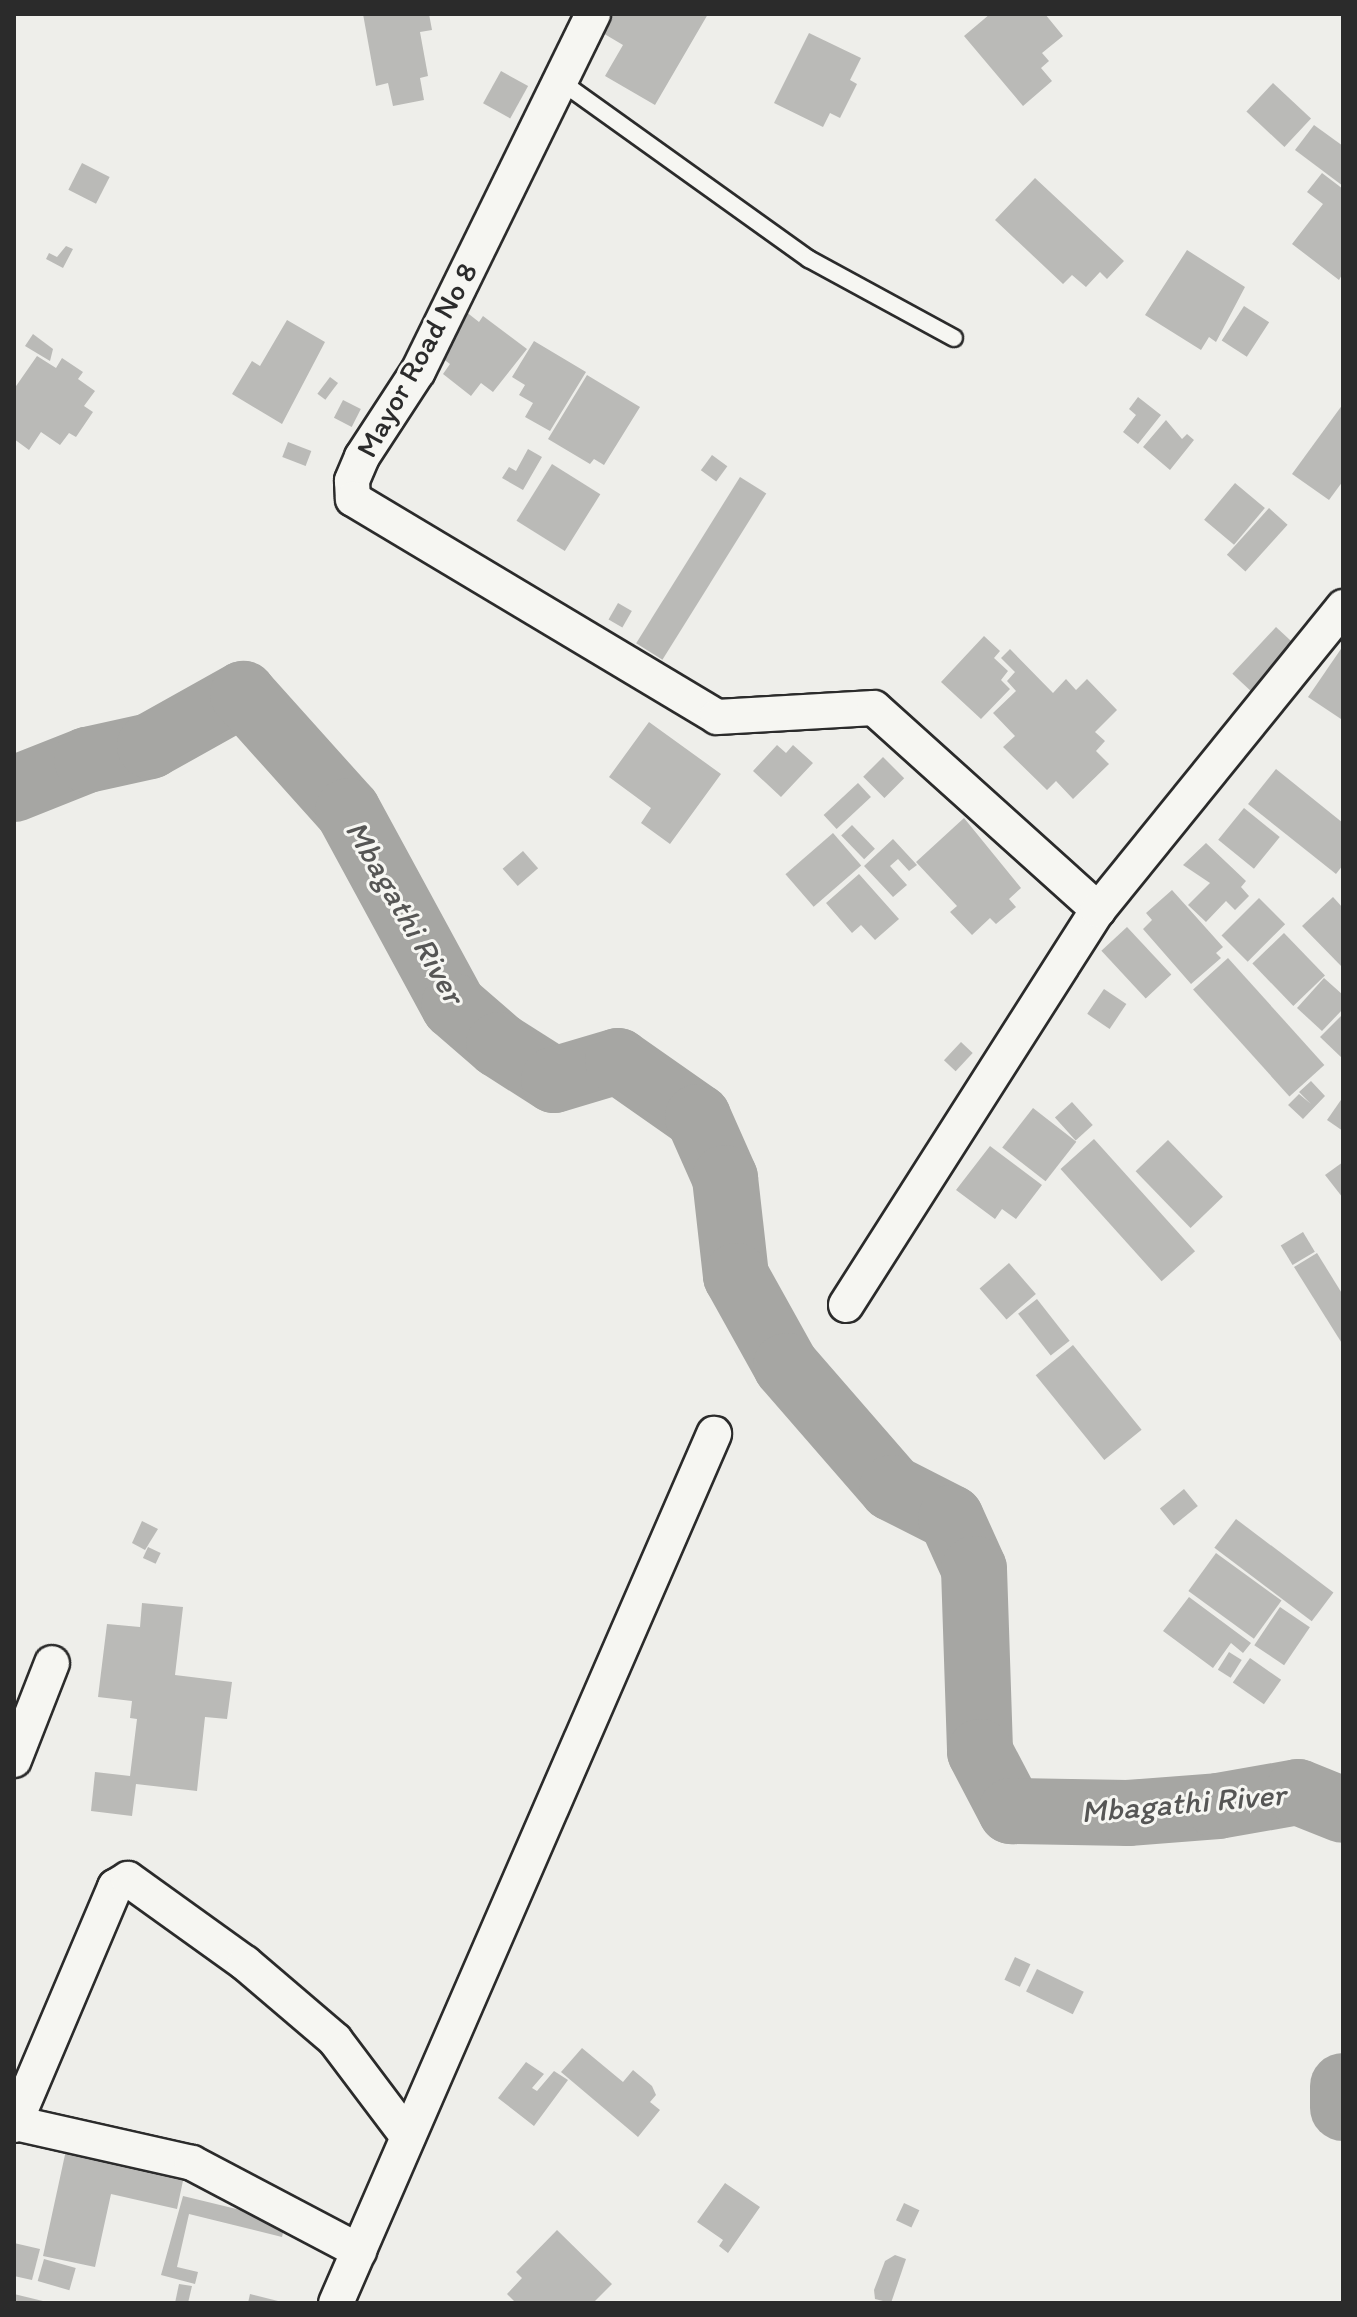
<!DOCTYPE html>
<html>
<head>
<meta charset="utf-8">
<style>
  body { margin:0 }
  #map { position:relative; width:1357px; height:2317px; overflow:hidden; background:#eeeeea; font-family:Itim,sans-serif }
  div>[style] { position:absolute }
  .river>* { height:66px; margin:-33px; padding:0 33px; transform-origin:33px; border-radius:33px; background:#a6a6a3 }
  .building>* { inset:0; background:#babab7; transform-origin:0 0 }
  .roads { filter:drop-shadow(2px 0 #2b2b2b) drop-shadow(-2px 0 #2b2b2b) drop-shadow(0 2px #2b2b2b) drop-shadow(0 -2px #2b2b2b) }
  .lane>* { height:16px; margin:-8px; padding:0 8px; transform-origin:8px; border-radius:8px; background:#f6f6f2 }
  .street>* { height:34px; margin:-17px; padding:0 17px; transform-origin:17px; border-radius:17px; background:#f6f6f2 }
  span { translate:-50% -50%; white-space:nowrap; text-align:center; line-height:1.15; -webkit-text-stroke:6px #f6f6f2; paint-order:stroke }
  .street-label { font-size:30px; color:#2b2b2b }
  .water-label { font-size:32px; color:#565655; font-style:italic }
  .frame { position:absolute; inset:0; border:16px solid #2b2b2b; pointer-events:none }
</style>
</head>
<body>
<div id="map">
  <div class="river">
    <div style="left:14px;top:789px;width:79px;rotate:-21.7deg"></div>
    <div style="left:87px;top:760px;width:65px;rotate:-12.5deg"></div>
    <div style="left:150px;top:746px;width:107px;rotate:-29.2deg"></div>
    <div style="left:243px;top:694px;width:157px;rotate:48.1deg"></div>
    <div style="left:348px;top:811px;width:222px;rotate:61.5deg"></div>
    <div style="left:454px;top:1006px;width:60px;rotate:40.9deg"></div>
    <div style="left:499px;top:1045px;width:65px;rotate:32.5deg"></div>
    <div style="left:554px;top:1080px;width:67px;rotate:-16.5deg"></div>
    <div style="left:618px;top:1061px;width:98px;rotate:35deg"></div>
    <div style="left:698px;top:1117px;width:67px;rotate:66.1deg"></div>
    <div style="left:725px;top:1178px;width:99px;rotate:83.6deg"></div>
    <div style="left:736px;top:1276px;width:103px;rotate:60.9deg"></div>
    <div style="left:786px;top:1366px;width:162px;rotate:49deg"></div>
    <div style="left:892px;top:1488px;width:66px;rotate:27deg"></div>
    <div style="left:951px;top:1518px;width:56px;rotate:65.7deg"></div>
    <div style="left:974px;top:1569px;width:183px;rotate:88.1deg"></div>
    <div style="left:980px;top:1752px;width:67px;rotate:62.3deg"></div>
    <div style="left:1011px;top:1811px;width:117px;rotate:1deg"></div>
    <div style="left:1128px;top:1813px;width:90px;rotate:-4.4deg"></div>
    <div style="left:1218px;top:1806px;width:81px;rotate:-9.9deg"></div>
    <div style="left:1298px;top:1792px;width:48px;rotate:21.8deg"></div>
    <div style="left:1343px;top:2086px;width:22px;rotate:90deg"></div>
  </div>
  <div class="building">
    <div style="clip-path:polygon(363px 14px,429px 14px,432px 30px,420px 32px,428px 76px,420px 78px,424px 100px,393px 106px,388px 83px,376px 86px)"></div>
    <div style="clip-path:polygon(605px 14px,708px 14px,655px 105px,605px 76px,623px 45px,596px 29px)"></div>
    <div style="clip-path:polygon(990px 14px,1045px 14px,1063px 36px,1042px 53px,1049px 61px,1041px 68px,1052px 81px,1023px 106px,964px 36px)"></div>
    <div style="clip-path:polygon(809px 33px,861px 58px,850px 80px,857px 84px,840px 118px,830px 113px,823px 127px,774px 103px)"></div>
    <div style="left:501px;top:71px;width:31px;height:37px;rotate:29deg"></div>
    <div style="left:1273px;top:83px;width:52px;height:39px;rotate:43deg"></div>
    <div style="clip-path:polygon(1314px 125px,1343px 146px,1343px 186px,1295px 150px)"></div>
    <div style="left:82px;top:163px;width:31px;height:30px;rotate:27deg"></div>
    <div style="clip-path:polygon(1322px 173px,1343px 189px,1343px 273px,1339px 280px,1292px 244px,1323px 204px,1307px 192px)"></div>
    <div style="clip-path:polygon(1035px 178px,1124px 261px,1107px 279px,1100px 272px,1086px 287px,1072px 275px,1063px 284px,995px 220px)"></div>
    <div style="clip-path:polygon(66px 246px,73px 249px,63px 268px,46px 259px,49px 253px,57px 257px)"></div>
    <div style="clip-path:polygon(1187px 250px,1245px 287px,1216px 342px,1209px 337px,1201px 350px,1145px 315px)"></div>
    <div style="left:1244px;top:306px;width:30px;height:41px;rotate:33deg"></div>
    <div style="clip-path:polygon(465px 311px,479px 322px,483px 316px,527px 349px,493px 392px,481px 383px,471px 396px,443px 374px,450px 364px,434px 352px)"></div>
    <div style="clip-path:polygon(287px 320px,325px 342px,282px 424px,232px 394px,252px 361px,260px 366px)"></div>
    <div style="clip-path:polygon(33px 334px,53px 349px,50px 361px,25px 346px)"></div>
    <div style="clip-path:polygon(534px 341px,586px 372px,550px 431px,525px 417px,533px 403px,519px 395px,525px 385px,512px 377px)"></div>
    <div style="clip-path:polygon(37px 356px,56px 368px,62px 358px,83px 372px,78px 379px,95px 391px,84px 406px,93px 412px,76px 437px,69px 433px,60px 445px,41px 432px,29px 450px,14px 439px,14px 389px)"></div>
    <div style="clip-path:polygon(587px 375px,640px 407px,604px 465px,594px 459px,590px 464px,548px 439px)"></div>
    <div style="left:330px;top:377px;width:10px;height:21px;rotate:37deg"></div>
    <div style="clip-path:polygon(1138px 397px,1161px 415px,1138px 444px,1123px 432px,1136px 415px,1129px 409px)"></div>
    <div style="left:343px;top:400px;width:20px;height:20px;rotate:27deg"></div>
    <div style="clip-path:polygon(1343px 404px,1343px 481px,1329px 500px,1292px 474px)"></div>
    <div style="clip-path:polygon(1166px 420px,1182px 439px,1187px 434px,1194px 440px,1170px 470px,1143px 447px)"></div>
    <div style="left:288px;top:442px;width:25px;height:16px;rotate:21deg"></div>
    <div style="clip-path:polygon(528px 449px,542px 457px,523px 490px,502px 478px,509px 467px,516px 471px)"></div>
    <div style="left:712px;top:455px;width:19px;height:19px;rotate:36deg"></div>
    <div style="left:552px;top:464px;width:57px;height:67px;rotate:32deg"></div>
    <div style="left:740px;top:477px;width:31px;height:196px;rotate:32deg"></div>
    <div style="left:1235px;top:483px;width:39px;height:48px;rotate:40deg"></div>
    <div style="left:1269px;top:508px;width:25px;height:63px;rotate:42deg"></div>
    <div style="left:618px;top:603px;width:16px;height:19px;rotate:30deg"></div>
    <div style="left:1276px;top:627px;width:35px;height:64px;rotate:43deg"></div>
    <div style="clip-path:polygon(984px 636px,1000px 651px,994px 658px,1008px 671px,1001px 680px,1010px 689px,981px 719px,941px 682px)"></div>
    <div style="clip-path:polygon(1343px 646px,1343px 715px,1341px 719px,1308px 697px)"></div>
    <div style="clip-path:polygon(1010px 649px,1053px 693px,1066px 679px,1076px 690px,1087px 679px,1117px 710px,1095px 732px,1105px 741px,1096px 751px,1109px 764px,1073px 799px,1056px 781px,1047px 790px,1003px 747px,1015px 736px,993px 713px,1016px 691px,1007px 681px,1015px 672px,1001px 658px)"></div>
    <div style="clip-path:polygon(649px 722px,721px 774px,670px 844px,641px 823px,651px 808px,609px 777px)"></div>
    <div style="clip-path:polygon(777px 745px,786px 753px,793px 745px,813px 763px,781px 797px,753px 771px)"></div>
    <div style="left:883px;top:757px;width:30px;height:28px;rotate:45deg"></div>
    <div style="clip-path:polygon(1276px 769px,1343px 823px,1343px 865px,1336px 874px,1248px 804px)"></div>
    <div style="left:858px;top:783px;width:19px;height:47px;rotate:47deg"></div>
    <div style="left:1244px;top:808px;width:46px;height:41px;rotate:39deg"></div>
    <div style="clip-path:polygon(964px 818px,1021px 888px,1009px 899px,1016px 907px,996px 924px,990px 918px,972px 935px,950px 912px,957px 906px,916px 862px)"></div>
    <div style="left:852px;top:825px;width:33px;height:15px;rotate:46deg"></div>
    <div style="left:833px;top:833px;width:43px;height:63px;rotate:49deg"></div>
    <div style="clip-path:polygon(893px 839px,917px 865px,909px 871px,898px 859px,890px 866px,907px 885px,893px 897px,864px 866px)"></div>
    <div style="clip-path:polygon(1206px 843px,1246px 881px,1241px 887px,1249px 896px,1235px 910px,1226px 901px,1206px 922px,1188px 905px,1210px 883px,1183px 865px)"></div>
    <div style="left:523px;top:851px;width:23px;height:27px;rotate:49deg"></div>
    <div style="clip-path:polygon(859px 874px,899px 919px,875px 940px,861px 925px,852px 933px,826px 903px)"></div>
    <div style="clip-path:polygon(1172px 890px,1223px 947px,1216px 953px,1221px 958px,1191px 984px,1143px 929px,1152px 920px,1146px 913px)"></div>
    <div style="clip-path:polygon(1333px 897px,1343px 908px,1343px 968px,1302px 926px)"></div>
    <div style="left:1259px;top:898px;width:37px;height:53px;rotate:45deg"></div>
    <div style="left:1127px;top:927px;width:65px;height:35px;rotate:47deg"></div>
    <div style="left:1284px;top:933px;width:59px;height:44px;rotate:46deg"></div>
    <div style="left:1228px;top:958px;width:144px;height:47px;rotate:48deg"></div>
    <div style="clip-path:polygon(1324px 978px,1343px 995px,1343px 1009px,1322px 1031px,1297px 1008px)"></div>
    <div style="left:1104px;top:989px;width:27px;height:30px;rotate:34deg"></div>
    <div style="clip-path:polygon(1343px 1014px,1343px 1059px,1320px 1037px)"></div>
    <div style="left:961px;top:1042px;width:16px;height:25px;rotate:43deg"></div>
    <div style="clip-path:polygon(1311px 1081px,1325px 1096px,1303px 1119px,1288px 1105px,1299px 1094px,1311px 1104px,1299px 1092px)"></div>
    <div style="clip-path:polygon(1343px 1097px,1343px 1131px,1327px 1120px)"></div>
    <div style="left:1072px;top:1102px;width:31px;height:23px;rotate:48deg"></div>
    <div style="left:1033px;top:1108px;width:55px;height:50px;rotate:38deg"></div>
    <div style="left:1094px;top:1139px;width:151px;height:45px;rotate:48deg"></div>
    <div style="left:1168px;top:1140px;width:79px;height:45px;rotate:46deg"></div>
    <div style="clip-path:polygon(990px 1146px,1042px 1185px,1016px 1219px,1002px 1209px,995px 1219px,956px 1190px)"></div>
    <div style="clip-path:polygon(1343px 1162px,1343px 1198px,1325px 1175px)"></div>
    <div style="left:1303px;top:1232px;width:23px;height:26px;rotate:59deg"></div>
    <div style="clip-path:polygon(1317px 1253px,1343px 1295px,1343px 1345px,1294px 1267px)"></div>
    <div style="left:1009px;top:1263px;width:41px;height:39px;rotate:49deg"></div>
    <div style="left:1037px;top:1299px;width:53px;height:24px;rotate:52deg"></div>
    <div style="left:1073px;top:1345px;width:109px;height:48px;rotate:51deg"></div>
    <div style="left:1184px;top:1489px;width:22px;height:31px;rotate:51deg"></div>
    <div style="left:1236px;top:1519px;width:122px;height:36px;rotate:37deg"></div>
    <div style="clip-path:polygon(142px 1521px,158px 1529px,145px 1550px,132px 1543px)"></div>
    <div style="left:148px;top:1547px;width:14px;height:12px;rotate:25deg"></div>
    <div style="left:1216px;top:1553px;width:81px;height:47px;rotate:36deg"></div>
    <div style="clip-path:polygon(1189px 1597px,1251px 1643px,1243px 1653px,1231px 1643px,1213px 1668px,1163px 1631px)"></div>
    <div style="clip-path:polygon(142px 1603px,183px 1607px,175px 1675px,232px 1682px,227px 1719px,205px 1717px,197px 1791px,136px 1784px,132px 1816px,91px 1811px,95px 1772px,130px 1776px,137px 1719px,130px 1718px,132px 1701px,98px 1697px,107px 1624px,140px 1627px)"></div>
    <div style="left:1280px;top:1607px;width:36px;height:46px;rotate:34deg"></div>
    <div style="left:1229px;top:1652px;width:15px;height:21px;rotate:32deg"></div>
    <div style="left:1250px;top:1658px;width:38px;height:30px;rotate:35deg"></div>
    <div style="left:1015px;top:1957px;width:17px;height:25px;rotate:25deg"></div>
    <div style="left:1037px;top:1969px;width:52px;height:25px;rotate:26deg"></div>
    <div style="clip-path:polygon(582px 2048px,623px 2082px,633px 2070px,652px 2086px,656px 2095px,650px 2102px,660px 2110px,638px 2137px,561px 2072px)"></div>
    <div style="clip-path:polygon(526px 2062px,544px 2074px,532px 2088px,537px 2091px,554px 2071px,568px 2080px,534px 2126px,498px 2098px)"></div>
    <div style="clip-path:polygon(66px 2150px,184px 2176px,177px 2209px,111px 2194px,95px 2267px,43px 2256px)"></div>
    <div style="clip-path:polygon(725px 2183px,760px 2207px,728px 2253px,719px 2246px,723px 2240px,697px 2222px)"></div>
    <div style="clip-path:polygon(183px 2196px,286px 2221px,282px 2237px,189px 2214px,177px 2267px,198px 2272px,195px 2284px,161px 2275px)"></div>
    <div style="left:904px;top:2203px;width:17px;height:19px;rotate:25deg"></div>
    <div style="clip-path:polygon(557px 2230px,612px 2284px,593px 2303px,516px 2303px,507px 2294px,522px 2278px,516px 2272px)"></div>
    <div style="clip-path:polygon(14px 2243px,40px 2249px,32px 2280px,14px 2276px)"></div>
    <div style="clip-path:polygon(895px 2255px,906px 2259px,891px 2303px,875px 2299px,874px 2290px,885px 2261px)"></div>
    <div style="left:44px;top:2259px;width:33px;height:23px;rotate:16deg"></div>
    <div style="clip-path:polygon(179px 2284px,192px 2286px,188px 2303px,175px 2303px)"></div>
    <div style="clip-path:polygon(14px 2294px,47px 2302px,47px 2303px,14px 2303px)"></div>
    <div style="clip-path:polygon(250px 2294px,282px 2302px,282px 2303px,248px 2303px)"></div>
  </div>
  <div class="roads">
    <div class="lane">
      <div style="left:560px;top:81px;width:306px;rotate:35.6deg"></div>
      <div style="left:809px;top:259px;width:165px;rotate:28.6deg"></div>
    </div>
    <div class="street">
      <div style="left:593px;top:14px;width:398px;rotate:116.1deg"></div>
      <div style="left:418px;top:371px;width:103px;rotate:123.1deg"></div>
      <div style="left:362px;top:457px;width:26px;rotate:113deg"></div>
      <div style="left:352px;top:481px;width:18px;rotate:87deg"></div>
      <div style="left:353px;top:499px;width:424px;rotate:30.9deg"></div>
      <div style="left:717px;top:717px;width:157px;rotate:-3.3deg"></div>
      <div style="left:874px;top:708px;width:302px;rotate:42deg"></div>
      <div style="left:846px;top:1305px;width:469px;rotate:-57.5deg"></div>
      <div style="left:1098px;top:910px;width:390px;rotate:-51deg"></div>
      <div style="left:14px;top:1760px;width:104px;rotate:-68.6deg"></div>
      <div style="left:15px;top:2123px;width:181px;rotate:12.7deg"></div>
      <div style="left:192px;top:2163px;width:189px;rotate:27.8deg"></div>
      <div style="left:14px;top:2125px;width:259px;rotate:-67deg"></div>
      <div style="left:115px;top:1887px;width:15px;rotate:-32deg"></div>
      <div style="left:128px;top:1879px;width:144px;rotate:35.7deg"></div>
      <div style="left:245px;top:1963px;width:118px;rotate:40.5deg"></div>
      <div style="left:335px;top:2040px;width:121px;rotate:53deg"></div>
      <div style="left:336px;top:2303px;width:948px;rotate:-66.49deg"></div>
    </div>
  </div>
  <div class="street-label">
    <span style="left:417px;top:360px;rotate:-61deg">Mayor Road No 8</span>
  </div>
  <div class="water-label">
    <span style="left:405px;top:912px;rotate:60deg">Mbagathi River</span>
    <span style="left:1183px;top:1803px;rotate:-5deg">Mbagathi River</span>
  </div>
  <div class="frame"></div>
</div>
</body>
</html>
